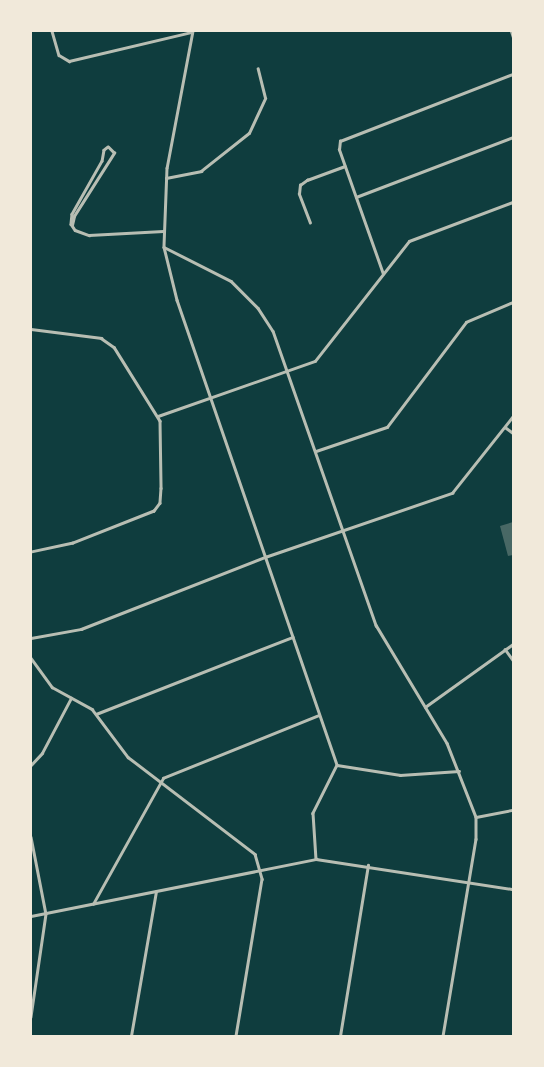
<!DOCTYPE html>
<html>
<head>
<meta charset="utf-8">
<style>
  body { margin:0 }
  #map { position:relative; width:544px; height:1067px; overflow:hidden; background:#0f3d3e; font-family:"Space Grotesk",sans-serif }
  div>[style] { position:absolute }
  .building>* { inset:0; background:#486865 }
  .minor>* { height:2.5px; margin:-1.25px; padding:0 1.25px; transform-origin:1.25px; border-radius:1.25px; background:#b8beb3 }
  .tertiary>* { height:3px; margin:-1.5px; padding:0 1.5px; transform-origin:1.5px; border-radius:1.5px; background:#b8beb3 }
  span { translate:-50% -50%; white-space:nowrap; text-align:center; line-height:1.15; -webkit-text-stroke:4px #f1e9da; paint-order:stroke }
  .frame { position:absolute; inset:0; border:32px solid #f1e9da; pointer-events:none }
</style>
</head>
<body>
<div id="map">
  <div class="building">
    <div style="clip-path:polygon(513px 522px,513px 555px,508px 556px,500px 526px)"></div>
  </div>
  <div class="minor">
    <div style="left:52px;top:31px;width:25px;rotate:74deg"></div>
    <div style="left:59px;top:55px;width:12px;rotate:31deg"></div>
    <div style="left:69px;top:61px;width:126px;rotate:-13.3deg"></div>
    <div style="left:193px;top:31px;width:139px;rotate:100.7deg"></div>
    <div style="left:167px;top:168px;width:79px;rotate:92.2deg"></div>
    <div style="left:164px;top:247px;width:75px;rotate:26.9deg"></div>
    <div style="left:231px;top:281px;width:38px;rotate:45deg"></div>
    <div style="left:258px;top:308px;width:27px;rotate:57deg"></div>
    <div style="left:273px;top:331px;width:312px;rotate:70.7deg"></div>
    <div style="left:376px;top:625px;width:138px;rotate:59deg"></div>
    <div style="left:447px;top:743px;width:79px;rotate:68.6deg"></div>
    <div style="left:476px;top:817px;width:22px;rotate:90deg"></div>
    <div style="left:476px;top:839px;width:200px;rotate:99.5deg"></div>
    <div style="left:166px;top:178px;width:36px;rotate:-11deg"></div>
    <div style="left:201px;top:171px;width:61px;rotate:-38.4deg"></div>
    <div style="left:249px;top:133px;width:38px;rotate:-65deg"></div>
    <div style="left:265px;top:98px;width:30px;rotate:-104deg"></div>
    <div style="left:356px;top:197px;width:168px;rotate:-20.9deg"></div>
    <div style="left:310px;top:223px;width:31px;rotate:-111deg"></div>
    <div style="left:299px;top:194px;width:9px;rotate:-84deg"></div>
    <div style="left:300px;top:185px;width:9px;rotate:-36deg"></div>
    <div style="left:307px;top:180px;width:40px;rotate:-20.2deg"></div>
    <div style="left:72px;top:225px;width:9px;rotate:-77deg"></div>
    <div style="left:74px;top:216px;width:75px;rotate:-57.6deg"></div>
    <div style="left:114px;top:153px;width:8px;rotate:-135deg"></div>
    <div style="left:108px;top:147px;width:5px;rotate:143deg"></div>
    <div style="left:104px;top:150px;width:11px;rotate:100deg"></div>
    <div style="left:102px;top:161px;width:61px;rotate:119.5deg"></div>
    <div style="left:72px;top:214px;width:10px;rotate:96deg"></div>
    <div style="left:71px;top:224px;width:7px;rotate:56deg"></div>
    <div style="left:75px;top:230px;width:15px;rotate:20deg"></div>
    <div style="left:89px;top:235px;width:74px;rotate:-3.1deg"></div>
    <div style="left:164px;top:247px;width:55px;rotate:76.2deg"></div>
    <div style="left:177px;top:300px;width:492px;rotate:71deg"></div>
    <div style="left:337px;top:765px;width:54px;rotate:116.6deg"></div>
    <div style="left:313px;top:813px;width:46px;rotate:86.3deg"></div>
    <div style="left:383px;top:274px;width:132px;rotate:-109.5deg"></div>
    <div style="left:339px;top:150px;width:9px;rotate:-84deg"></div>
    <div style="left:340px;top:141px;width:186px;rotate:-21.2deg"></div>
    <div style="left:31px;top:329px;width:71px;rotate:7.3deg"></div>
    <div style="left:101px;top:338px;width:16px;rotate:35deg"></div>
    <div style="left:114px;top:347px;width:87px;rotate:58.1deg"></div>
    <div style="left:160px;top:421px;width:67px;rotate:89.1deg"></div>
    <div style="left:161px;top:488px;width:15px;rotate:94deg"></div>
    <div style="left:160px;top:503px;width:10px;rotate:127deg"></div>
    <div style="left:154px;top:511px;width:87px;rotate:158.4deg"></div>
    <div style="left:73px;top:543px;width:43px;rotate:167.9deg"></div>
    <div style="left:158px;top:416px;width:166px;rotate:-19.3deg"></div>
    <div style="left:315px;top:361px;width:152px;rotate:-51.9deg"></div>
    <div style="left:409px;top:241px;width:111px;rotate:-20.6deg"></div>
    <div style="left:505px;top:427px;width:10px;rotate:37deg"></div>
    <div style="left:316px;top:451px;width:75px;rotate:-18.7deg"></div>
    <div style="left:387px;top:427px;width:131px;rotate:-53deg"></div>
    <div style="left:466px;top:322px;width:51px;rotate:-23.1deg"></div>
    <div style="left:31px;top:638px;width:51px;rotate:-10.2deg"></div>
    <div style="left:81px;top:629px;width:198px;rotate:-21.4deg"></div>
    <div style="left:265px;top:557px;width:198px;rotate:-18.9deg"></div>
    <div style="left:452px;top:493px;width:98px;rotate:-51.6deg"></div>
    <div style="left:505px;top:649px;width:14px;rotate:54deg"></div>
    <div style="left:31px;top:658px;width:36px;rotate:54deg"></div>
    <div style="left:52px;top:687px;width:46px;rotate:28.8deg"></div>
    <div style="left:92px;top:709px;width:60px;rotate:53.1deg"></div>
    <div style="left:128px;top:757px;width:160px;rotate:37.4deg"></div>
    <div style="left:255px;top:854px;width:26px;rotate:74deg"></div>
    <div style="left:262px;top:879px;width:159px;rotate:99.4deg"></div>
    <div style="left:425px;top:707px;width:108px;rotate:-35.6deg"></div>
    <div style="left:96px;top:714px;width:211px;rotate:-21.4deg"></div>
    <div style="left:31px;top:765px;width:16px;rotate:-47deg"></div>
    <div style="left:42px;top:753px;width:62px;rotate:-62.2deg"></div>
    <div style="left:337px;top:765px;width:64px;rotate:9deg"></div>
    <div style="left:400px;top:775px;width:59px;rotate:-3.9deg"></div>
    <div style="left:476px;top:817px;width:38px;rotate:-11deg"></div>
    <div style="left:31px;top:837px;width:78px;rotate:79deg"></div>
    <div style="left:46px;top:914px;width:104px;rotate:98.3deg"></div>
    <div style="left:93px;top:904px;width:144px;rotate:-60.9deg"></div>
    <div style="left:163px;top:778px;width:168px;rotate:-22deg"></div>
    <div style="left:31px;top:916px;width:291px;rotate:-11.3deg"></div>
    <div style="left:316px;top:859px;width:199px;rotate:8.7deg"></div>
    <div style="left:131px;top:1036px;width:146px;rotate:-80.2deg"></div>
    <div style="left:340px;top:1036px;width:173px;rotate:-80.7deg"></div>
  </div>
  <div class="tertiary">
    <div style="left:511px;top:31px;width:6px;rotate:72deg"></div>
  </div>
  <div class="frame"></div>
</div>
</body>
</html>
